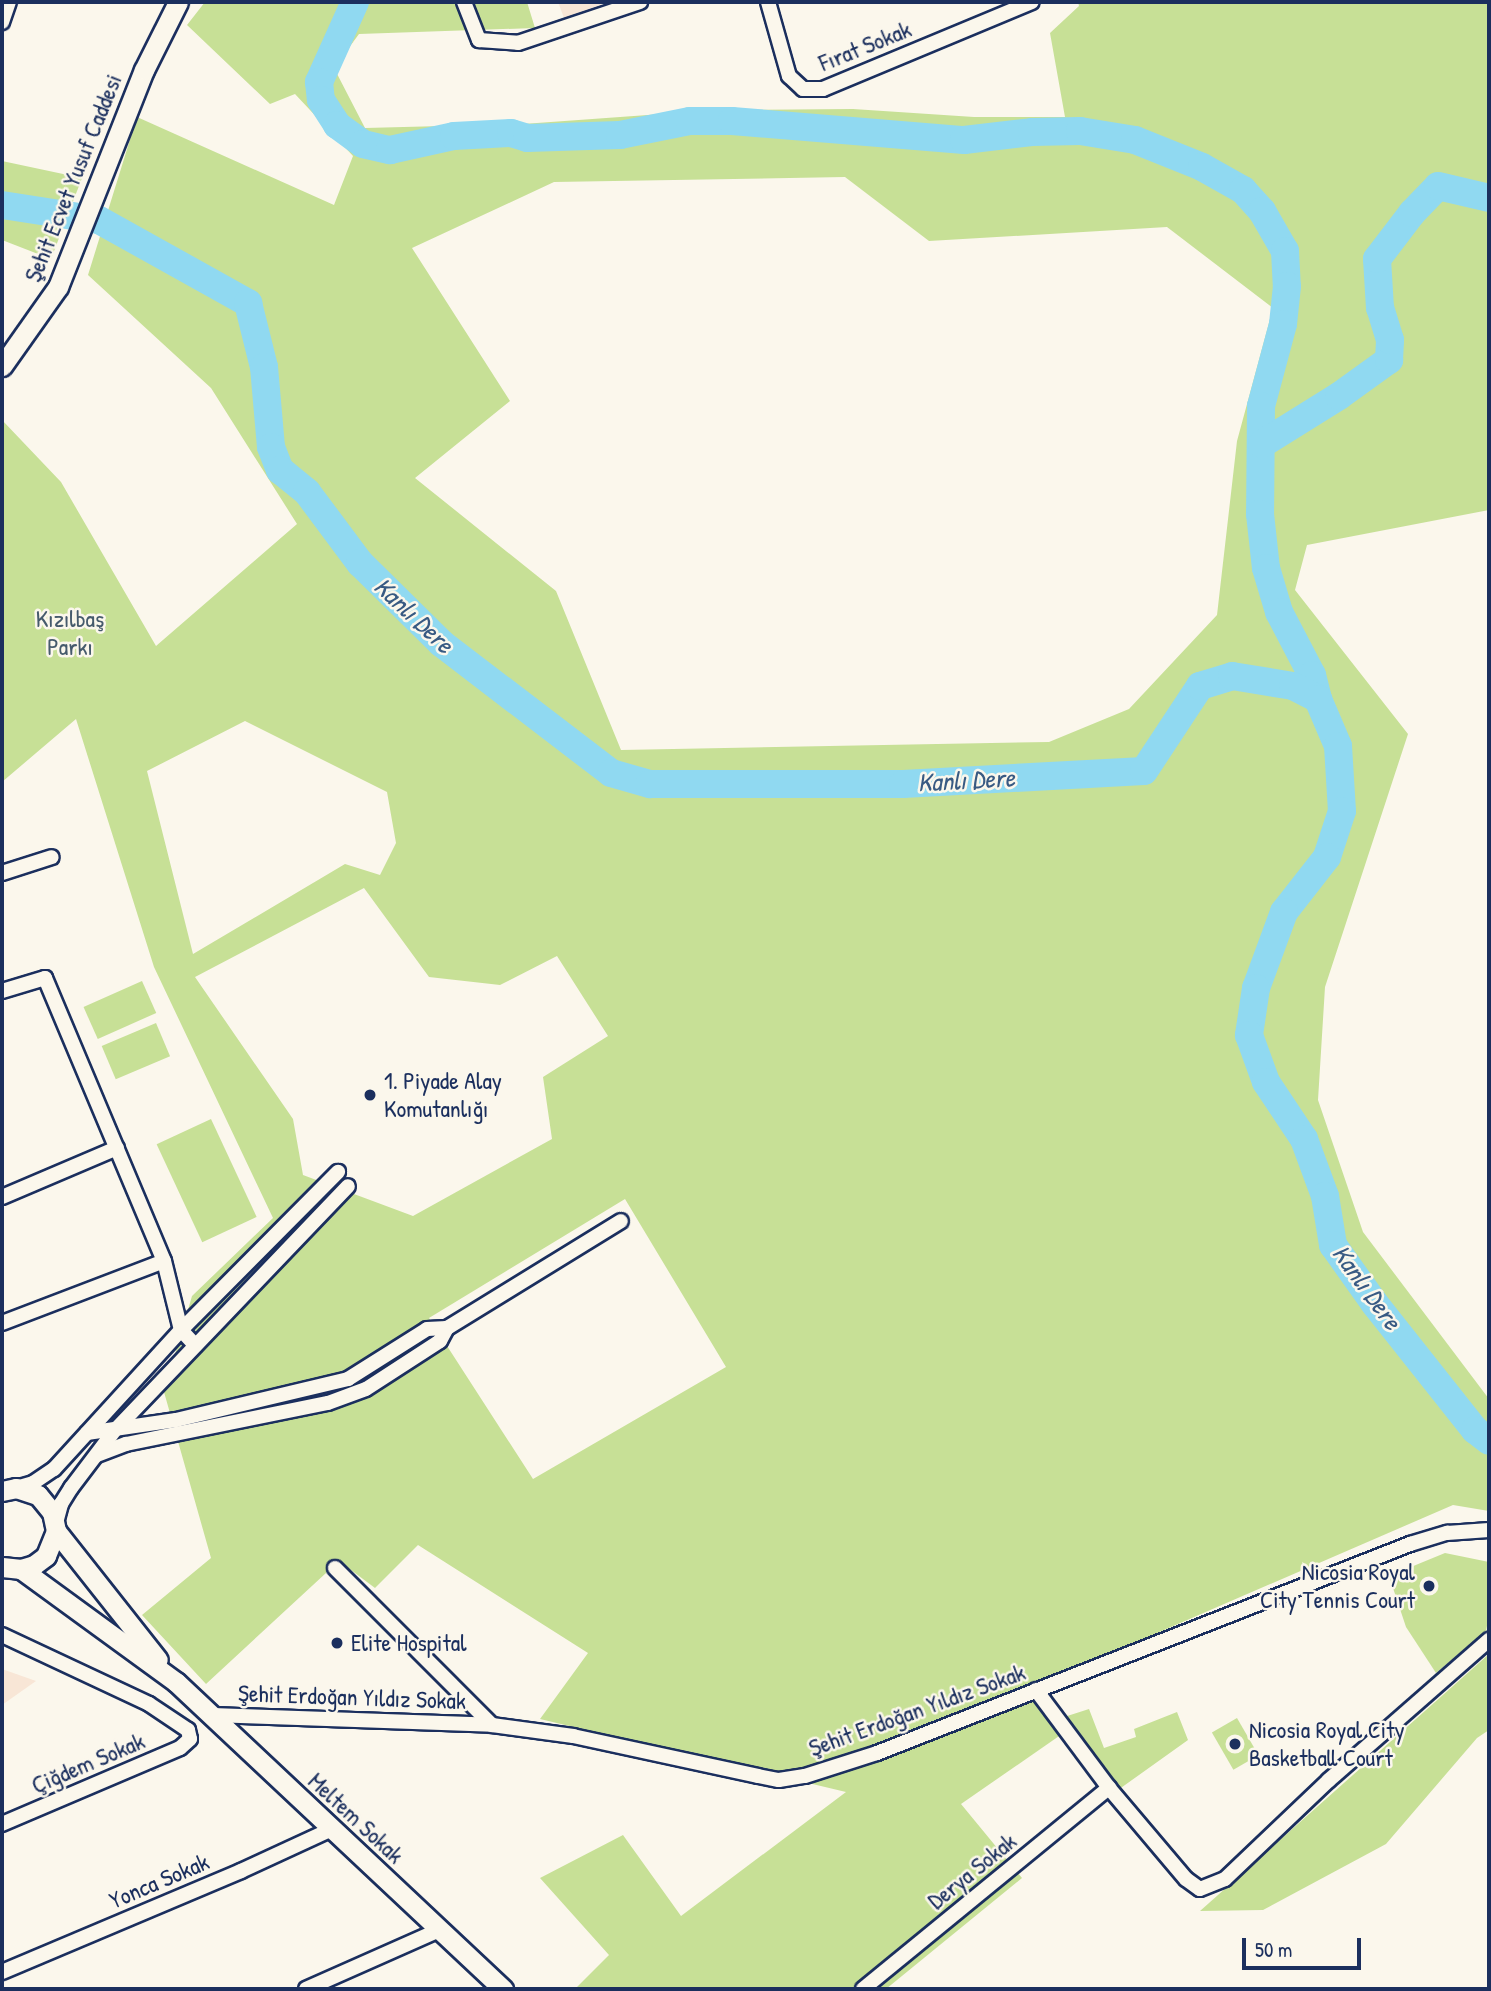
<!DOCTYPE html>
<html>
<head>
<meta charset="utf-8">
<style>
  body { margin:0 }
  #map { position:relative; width:1491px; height:1991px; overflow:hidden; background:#fbf7ec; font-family:"Patrick Hand",sans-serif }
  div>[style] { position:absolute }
  .built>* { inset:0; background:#f8e6d6 }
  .green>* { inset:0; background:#c7e096; transform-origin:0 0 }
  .river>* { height:28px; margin:-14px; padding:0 14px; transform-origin:14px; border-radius:14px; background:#90d9f1 }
  .roads { filter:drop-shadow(2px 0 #1b2f5e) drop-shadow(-2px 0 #1b2f5e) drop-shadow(0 2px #1b2f5e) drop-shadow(0 -2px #1b2f5e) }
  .street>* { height:14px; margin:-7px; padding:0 7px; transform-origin:7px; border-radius:7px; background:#fbf7ec }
  .secondary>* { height:19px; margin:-9.5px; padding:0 9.5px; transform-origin:9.5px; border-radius:9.5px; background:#fbf7ec }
  .dots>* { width:19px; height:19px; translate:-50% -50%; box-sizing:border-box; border:4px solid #fbf7ec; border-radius:50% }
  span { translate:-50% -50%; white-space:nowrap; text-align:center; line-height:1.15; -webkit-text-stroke:5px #fbf7ec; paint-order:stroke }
  .street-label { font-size:24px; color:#1b2f5e }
  .park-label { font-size:24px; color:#465b6c }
  .poi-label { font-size:24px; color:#1b2f5e }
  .left { translate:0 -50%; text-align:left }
  .right { translate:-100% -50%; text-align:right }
  .water-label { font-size:26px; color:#385a83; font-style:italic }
  .frame { position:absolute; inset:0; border:4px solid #1b2f5e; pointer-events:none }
  .scale { position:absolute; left:1242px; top:1938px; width:119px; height:32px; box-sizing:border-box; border:4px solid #1b2f5e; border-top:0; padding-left:9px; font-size:21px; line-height:24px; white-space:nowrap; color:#1b2f5e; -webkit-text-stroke:5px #fbf7ec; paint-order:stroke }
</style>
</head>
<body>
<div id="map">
  <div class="built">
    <div style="clip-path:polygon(558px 2px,608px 2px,564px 18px)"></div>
    <div style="clip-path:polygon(2px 1669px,36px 1681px,2px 1705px)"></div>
  </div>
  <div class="green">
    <div style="clip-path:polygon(evenodd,205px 2px,527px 2px,535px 28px,359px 34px,334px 68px,365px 128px,523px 124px,717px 110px,853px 109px,974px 117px,1065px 117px,1050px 33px,1079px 6px,1078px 2px,1489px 2px,1489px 510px,1307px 545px,1295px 590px,1408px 734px,1325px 987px,1318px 1100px,1363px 1232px,1489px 1399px,1489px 1511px,1453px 1505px,1028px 1689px,1062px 1734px,961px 1804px,1022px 1878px,886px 1989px,575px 1989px,609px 1955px,540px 1878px,623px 1835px,681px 1916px,846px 1792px,540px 1719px,588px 1653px,418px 1545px,375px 1588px,339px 1561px,206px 1684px,142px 1615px,211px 1558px,164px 1392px,192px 1296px,273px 1218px,154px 967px,76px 719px,2px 782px,2px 420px,61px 482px,156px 646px,297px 524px,211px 388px,88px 275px,137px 117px,334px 205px,353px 156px,295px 94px,270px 104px,187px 25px,205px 2px,845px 177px,929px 241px,1167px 227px,1273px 308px,1237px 441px,1217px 615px,1129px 709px,1049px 742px,621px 750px,556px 591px,415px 478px,510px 401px,412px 248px,554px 182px,845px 177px,205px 2px,245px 721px,387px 792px,396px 843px,380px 875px,345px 864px,193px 954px,147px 771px,245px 721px,205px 2px,364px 888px,429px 977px,500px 985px,557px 956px,608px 1036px,543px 1077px,552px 1139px,413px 1216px,303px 1175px,293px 1119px,195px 977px,364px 888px,205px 2px,625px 1199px,726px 1367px,533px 1479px,429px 1318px,625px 1199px)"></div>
    <div style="clip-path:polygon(2px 161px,82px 178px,51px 259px,2px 240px)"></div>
    <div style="left:142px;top:981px;width:35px;height:64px;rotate:66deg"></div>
    <div style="left:156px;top:1023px;width:36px;height:59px;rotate:67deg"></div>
    <div style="left:211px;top:1119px;width:108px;height:60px;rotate:65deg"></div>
    <div style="clip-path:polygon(1445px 1553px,1489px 1562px,1489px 1615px,1486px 1631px,1436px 1673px,1406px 1627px,1389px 1576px)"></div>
    <div style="clip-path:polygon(1489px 1654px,1489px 1730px,1477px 1738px,1386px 1844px,1263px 1910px,1200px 1911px)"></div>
    <div style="clip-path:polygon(1089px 1709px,1104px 1748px,1136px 1737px,1134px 1729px,1177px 1712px,1188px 1740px,1118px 1790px,1061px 1718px)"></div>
    <div style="left:1237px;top:1718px;width:43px;height:29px;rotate:60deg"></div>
  </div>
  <div class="river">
    <div style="left:355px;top:2px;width:88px;rotate:114.2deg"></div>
    <div style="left:319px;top:82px;width:18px;rotate:84deg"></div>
    <div style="left:321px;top:100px;width:30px;rotate:57deg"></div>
    <div style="left:337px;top:125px;width:32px;rotate:36deg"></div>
    <div style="left:363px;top:144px;width:28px;rotate:13deg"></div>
    <div style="left:390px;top:150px;width:66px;rotate:-12.3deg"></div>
    <div style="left:454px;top:136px;width:57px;rotate:-3deg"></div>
    <div style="left:511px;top:133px;width:17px;rotate:17deg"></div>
    <div style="left:527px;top:138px;width:93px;rotate:-1.8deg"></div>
    <div style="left:620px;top:135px;width:71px;rotate:-11.3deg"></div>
    <div style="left:690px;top:121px;width:42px"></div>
    <div style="left:732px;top:121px;width:233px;rotate:4.7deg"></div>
    <div style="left:964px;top:140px;width:68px;rotate:-6.7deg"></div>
    <div style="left:1032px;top:132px;width:48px;rotate:-1.2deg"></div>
    <div style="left:1080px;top:131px;width:56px;rotate:9.3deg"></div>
    <div style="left:1135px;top:140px;width:72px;rotate:21.9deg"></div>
    <div style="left:1202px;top:167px;width:47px;rotate:29.3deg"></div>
    <div style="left:1243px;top:190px;width:28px;rotate:48deg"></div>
    <div style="left:1262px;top:211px;width:46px;rotate:60.1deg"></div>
    <div style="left:1285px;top:251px;width:35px;rotate:87deg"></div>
    <div style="left:1287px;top:286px;width:38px;rotate:96deg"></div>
    <div style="left:1283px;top:324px;width:85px;rotate:105deg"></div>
    <div style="left:1261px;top:406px;width:108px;rotate:90.5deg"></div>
    <div style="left:1260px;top:514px;width:54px;rotate:83.7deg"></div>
    <div style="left:1266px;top:568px;width:46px;rotate:73.5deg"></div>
    <div style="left:1279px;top:612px;width:71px;rotate:62.4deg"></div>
    <div style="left:1312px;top:675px;width:25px;rotate:76deg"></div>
    <div style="left:2px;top:205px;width:98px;rotate:8.8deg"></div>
    <div style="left:99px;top:220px;width:171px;rotate:29.1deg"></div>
    <div style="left:248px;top:303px;width:66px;rotate:76deg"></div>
    <div style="left:264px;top:367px;width:80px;rotate:85deg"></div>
    <div style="left:271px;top:447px;width:25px;rotate:69deg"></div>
    <div style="left:280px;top:470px;width:35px;rotate:39deg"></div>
    <div style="left:307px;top:492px;width:89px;rotate:53.3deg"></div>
    <div style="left:360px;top:563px;width:114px;rotate:44.6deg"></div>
    <div style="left:441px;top:643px;width:214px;rotate:37.4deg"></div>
    <div style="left:611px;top:773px;width:41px;rotate:15.8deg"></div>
    <div style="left:650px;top:784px;width:253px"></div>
    <div style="left:903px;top:784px;width:241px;rotate:-3.1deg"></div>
    <div style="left:1144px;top:771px;width:102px;rotate:-56.6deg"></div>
    <div style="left:1200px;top:686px;width:34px;rotate:-17deg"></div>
    <div style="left:1232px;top:676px;width:62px;rotate:9.3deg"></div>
    <div style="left:1293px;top:686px;width:28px;rotate:27deg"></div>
    <div style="left:1318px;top:699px;width:51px;rotate:66.9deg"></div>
    <div style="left:1338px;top:746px;width:65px;rotate:86.5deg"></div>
    <div style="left:1342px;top:811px;width:48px;rotate:108.1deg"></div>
    <div style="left:1327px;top:857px;width:70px;rotate:128deg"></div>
    <div style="left:1284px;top:912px;width:81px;rotate:110.2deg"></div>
    <div style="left:1256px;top:988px;width:48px;rotate:98.5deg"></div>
    <div style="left:1249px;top:1035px;width:50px;rotate:70.1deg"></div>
    <div style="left:1266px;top:1082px;width:69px;rotate:56.3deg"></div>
    <div style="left:1304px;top:1139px;width:61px;rotate:69.8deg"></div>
    <div style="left:1325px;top:1196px;width:50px;rotate:80.7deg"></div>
    <div style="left:1333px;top:1245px;width:72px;rotate:54.6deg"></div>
    <div style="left:1375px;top:1304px;width:161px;rotate:51.6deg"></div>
    <div style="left:1475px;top:1430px;width:18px;rotate:38deg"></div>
    <div style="left:1262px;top:444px;width:91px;rotate:-31.9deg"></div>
    <div style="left:1339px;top:396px;width:62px;rotate:-35.8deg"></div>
    <div style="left:1389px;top:360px;width:20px;rotate:-87deg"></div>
    <div style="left:1390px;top:340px;width:34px;rotate:-107deg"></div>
    <div style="left:1380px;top:308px;width:49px;rotate:-93.5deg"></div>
    <div style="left:1377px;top:259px;width:58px;rotate:-52.7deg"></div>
    <div style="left:1412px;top:213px;width:37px;rotate:-46deg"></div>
    <div style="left:1438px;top:186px;width:52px;rotate:13.2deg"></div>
  </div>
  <div class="roads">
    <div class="street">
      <div style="left:464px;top:2px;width:41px;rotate:68.5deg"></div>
      <div style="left:479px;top:40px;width:39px;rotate:4deg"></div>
      <div style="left:518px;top:43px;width:129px;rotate:-18.6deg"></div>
      <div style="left:768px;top:2px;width:77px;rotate:74.2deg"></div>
      <div style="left:789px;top:76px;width:19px;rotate:43deg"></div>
      <div style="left:803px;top:89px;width:20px"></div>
      <div style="left:823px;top:89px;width:226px;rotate:-22.6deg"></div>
      <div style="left:2px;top:22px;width:21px;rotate:-71deg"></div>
      <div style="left:2px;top:873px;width:52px;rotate:-17.7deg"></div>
      <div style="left:2px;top:991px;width:45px;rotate:-16.8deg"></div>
      <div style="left:45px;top:978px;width:307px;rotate:67.2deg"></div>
      <div style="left:164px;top:1261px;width:71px;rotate:76.2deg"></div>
      <div style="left:181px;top:1330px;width:21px;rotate:47deg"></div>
      <div style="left:2px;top:1197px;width:125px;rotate:-23.1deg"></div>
      <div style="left:2px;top:1323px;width:173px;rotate:-20.9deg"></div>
      <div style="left:87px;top:1433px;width:90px;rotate:-8.3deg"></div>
      <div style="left:176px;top:1420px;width:177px;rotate:-13.4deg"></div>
      <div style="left:348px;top:1379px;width:93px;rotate:-32.3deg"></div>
      <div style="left:427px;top:1329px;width:20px;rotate:-3deg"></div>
      <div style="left:447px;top:1328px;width:204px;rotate:-31.6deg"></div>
      <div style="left:97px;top:1455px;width:31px;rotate:-21deg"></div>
      <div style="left:126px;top:1444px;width:206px;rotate:-11.5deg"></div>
      <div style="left:328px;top:1403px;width:40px;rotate:-20.2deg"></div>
      <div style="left:366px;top:1389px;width:88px;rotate:-33deg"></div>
      <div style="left:440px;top:1341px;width:15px;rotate:-62deg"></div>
      <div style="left:16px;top:1488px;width:18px;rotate:-16deg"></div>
      <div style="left:33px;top:1483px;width:25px;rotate:-34deg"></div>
      <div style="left:54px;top:1469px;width:188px;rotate:-47.6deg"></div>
      <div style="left:181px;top:1330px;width:223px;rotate:-45.2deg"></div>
      <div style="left:56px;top:1523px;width:20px;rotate:-75deg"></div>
      <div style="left:61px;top:1504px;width:19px;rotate:-58deg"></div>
      <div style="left:71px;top:1488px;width:73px;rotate:-52.8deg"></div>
      <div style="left:115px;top:1430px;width:337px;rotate:-46.3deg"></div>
      <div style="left:335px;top:1568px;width:222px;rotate:45deg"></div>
      <div style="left:2px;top:1635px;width:162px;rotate:25.1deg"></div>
      <div style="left:149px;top:1704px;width:47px;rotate:33.7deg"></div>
      <div style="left:188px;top:1730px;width:9px;rotate:77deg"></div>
      <div style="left:190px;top:1739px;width:13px;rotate:138deg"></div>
      <div style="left:180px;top:1748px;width:194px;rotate:156.9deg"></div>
      <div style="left:1036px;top:1690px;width:122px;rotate:53.3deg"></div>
      <div style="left:1109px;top:1788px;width:119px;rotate:49.8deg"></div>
      <div style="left:1186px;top:1879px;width:17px;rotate:36deg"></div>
      <div style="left:1200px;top:1889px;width:27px;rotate:-22deg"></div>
      <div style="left:1225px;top:1879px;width:144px;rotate:-43.6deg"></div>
      <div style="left:1329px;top:1780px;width:213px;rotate:-41.2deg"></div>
      <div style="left:212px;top:1715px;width:280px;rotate:2deg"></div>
      <div style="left:492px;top:1725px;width:82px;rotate:7.7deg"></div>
      <div style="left:573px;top:1736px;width:189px;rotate:12.2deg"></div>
      <div style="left:758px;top:1776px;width:21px;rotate:11deg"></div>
      <div style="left:779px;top:1780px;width:26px;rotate:-9deg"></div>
      <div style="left:805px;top:1776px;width:76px;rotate:-17.7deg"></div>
      <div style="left:877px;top:1753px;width:573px;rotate:-21.41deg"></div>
      <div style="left:1410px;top:1544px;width:39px;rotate:-17deg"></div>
      <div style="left:1447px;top:1533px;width:42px;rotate:-4.1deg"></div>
      <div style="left:2px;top:1972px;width:259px;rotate:-22.9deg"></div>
      <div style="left:241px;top:1871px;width:100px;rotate:-24.8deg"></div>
      <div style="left:306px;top:1989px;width:145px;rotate:-23.9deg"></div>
      <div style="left:863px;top:1989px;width:318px;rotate:-39.3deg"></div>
    </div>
    <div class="secondary">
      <div style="left:2px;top:366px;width:97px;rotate:-54.7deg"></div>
      <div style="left:58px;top:287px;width:233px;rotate:-68.4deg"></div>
      <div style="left:144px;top:70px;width:76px;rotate:-63.4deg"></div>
      <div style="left:2px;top:1491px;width:14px;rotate:-12deg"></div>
      <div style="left:16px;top:1488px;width:23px;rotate:18deg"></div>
      <div style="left:38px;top:1495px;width:22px;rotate:51deg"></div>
      <div style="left:52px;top:1512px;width:19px;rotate:78deg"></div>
      <div style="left:56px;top:1531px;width:27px;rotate:112deg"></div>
      <div style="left:46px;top:1556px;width:15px;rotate:143deg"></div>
      <div style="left:34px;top:1565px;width:14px;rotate:163deg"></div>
      <div style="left:21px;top:1569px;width:19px;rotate:-174deg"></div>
      <div style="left:56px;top:1531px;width:164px;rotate:51.7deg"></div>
      <div style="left:21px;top:1569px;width:192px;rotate:36.1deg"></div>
      <div style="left:176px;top:1682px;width:449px;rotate:43.2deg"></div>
    </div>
  </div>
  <div class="dots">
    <div style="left:370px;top:1095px;background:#1b2f5e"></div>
    <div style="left:1429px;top:1586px;background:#1b2f5e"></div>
    <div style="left:337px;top:1643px;background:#1b2f5e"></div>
    <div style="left:1235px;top:1744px;background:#1b2f5e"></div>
  </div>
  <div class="street-label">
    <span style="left:865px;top:46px;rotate:-22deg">Fırat Sokak</span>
    <span style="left:73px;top:178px;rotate:-68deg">Şehit Ecvet Yusuf Caddesi</span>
    <span style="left:352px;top:1697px;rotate:2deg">Şehit Erdoğan Yıldız Sokak</span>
    <span style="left:917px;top:1710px;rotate:-20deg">Şehit Erdoğan Yıldız Sokak</span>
    <span style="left:88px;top:1763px;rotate:-23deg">Çiğdem Sokak</span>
    <span style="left:356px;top:1818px;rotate:43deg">Meltem Sokak</span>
    <span style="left:972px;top:1871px;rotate:-39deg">Derya Sokak</span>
    <span style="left:159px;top:1881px;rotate:-23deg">Yonca Sokak</span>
  </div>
  <div class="park-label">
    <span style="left:70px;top:633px">Kızılbaş<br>Parkı</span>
  </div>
  <div class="poi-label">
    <span class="left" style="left:384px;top:1095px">1. Piyade Alay<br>Komutanlığı</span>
    <span class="right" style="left:1415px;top:1586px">Nicosia Royal<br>City Tennis Court</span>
    <span class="left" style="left:351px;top:1643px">Elite Hospital</span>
    <span class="left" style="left:1249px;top:1744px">Nicosia Royal City<br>Basketball Court</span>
  </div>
  <div class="water-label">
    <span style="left:414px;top:615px;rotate:43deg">Kanlı Dere</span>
    <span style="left:966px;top:780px;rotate:-3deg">Kanlı Dere</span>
    <span style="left:1367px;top:1287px;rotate:54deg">Kanlı Dere</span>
  </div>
  <div class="frame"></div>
  <div class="scale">50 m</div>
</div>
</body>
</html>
